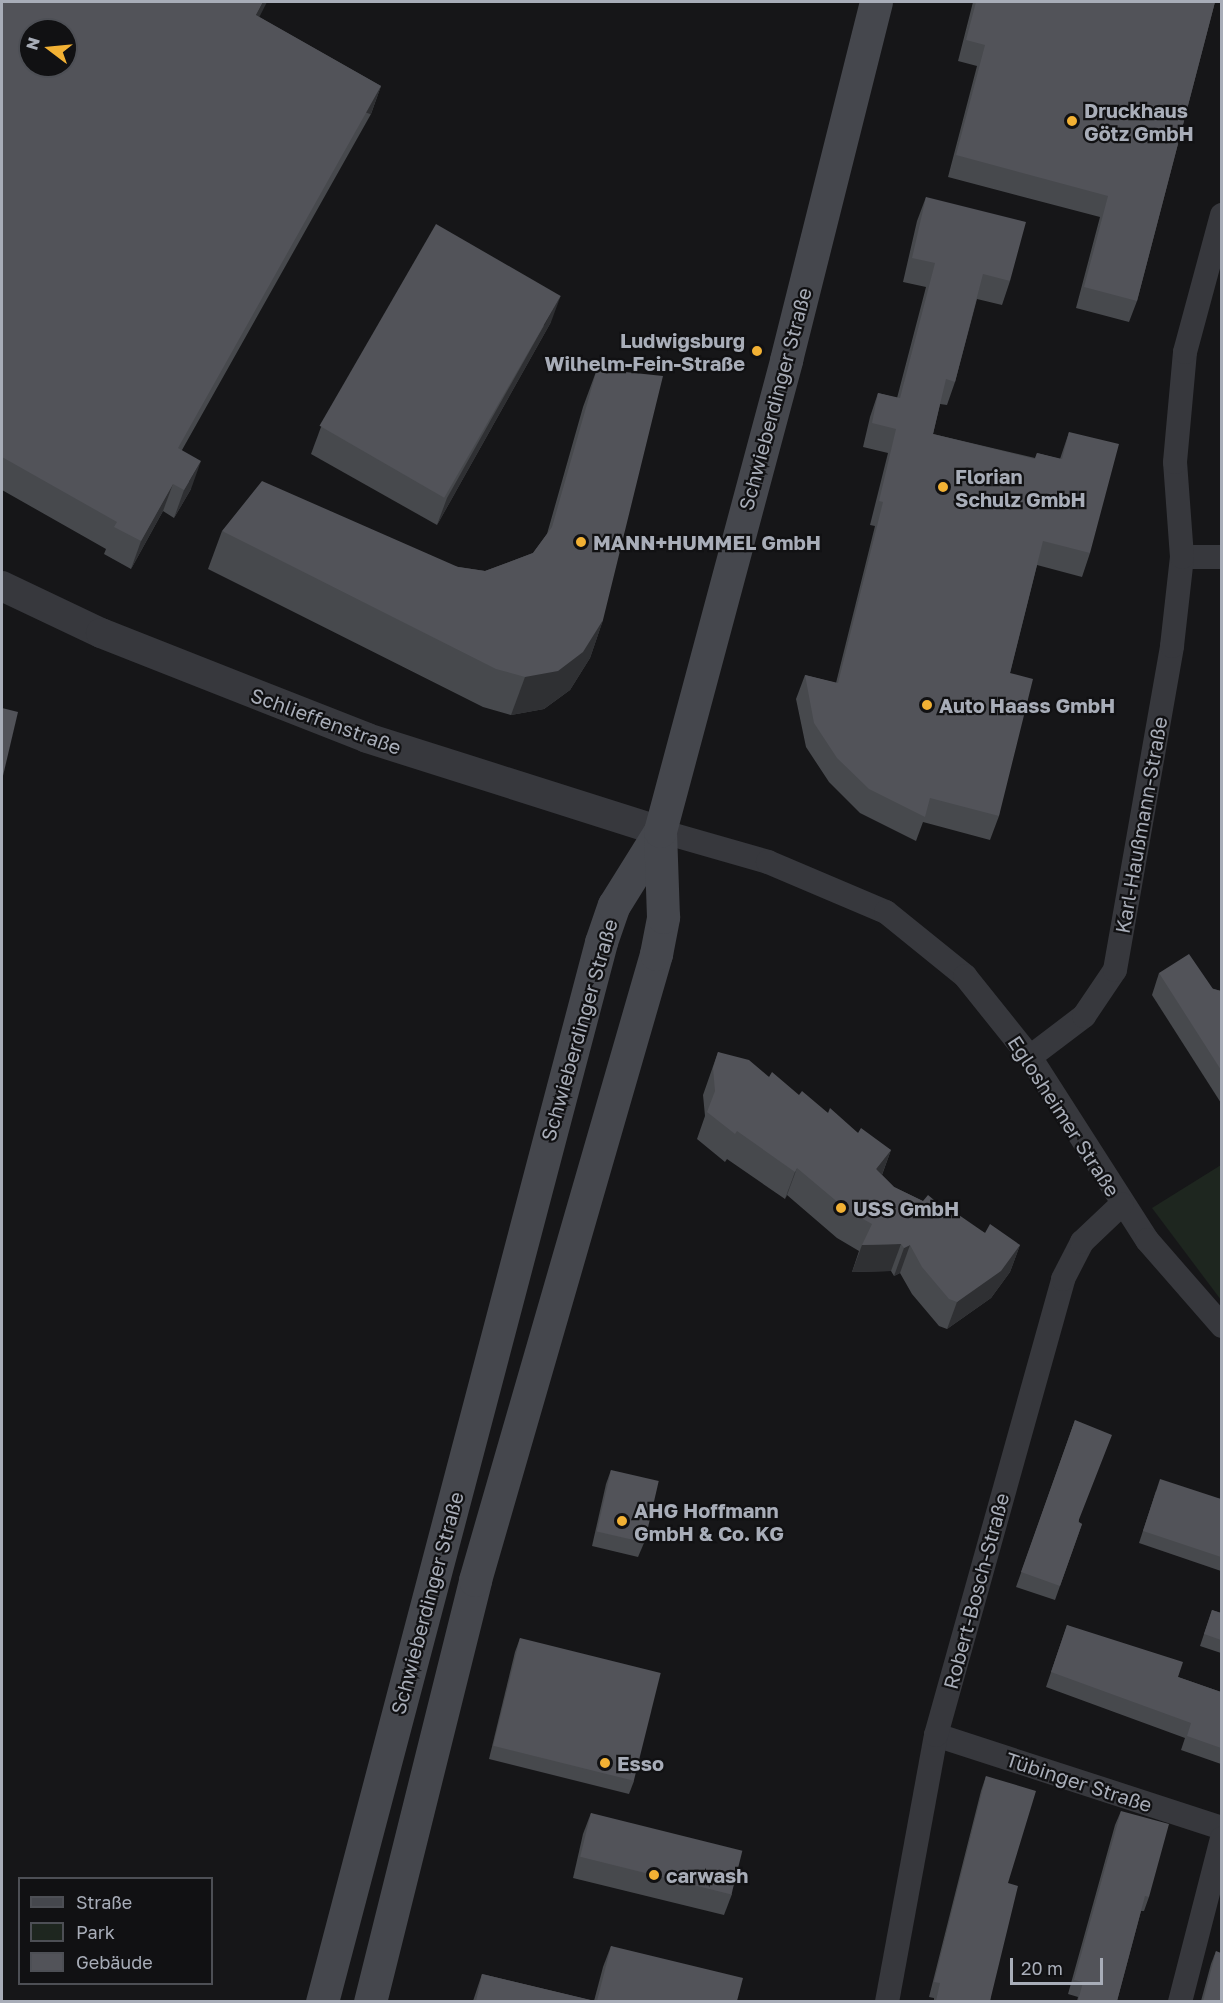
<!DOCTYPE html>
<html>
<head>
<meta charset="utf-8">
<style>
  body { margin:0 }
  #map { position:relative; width:1223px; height:2003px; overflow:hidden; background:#161618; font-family:"Golos Text",sans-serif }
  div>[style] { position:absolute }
  .green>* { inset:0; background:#1e261f }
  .minor>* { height:24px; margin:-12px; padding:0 12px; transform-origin:12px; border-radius:12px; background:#37383d }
  .tertiary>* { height:30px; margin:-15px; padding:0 15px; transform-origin:15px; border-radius:15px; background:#37383d }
  .secondary>* { height:33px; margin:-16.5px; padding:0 16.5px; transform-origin:16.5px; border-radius:16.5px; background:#45474d }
  .wall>* { inset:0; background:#47494d }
  .shaded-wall>* { inset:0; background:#2f3033; transform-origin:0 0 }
  .building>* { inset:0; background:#525359; transform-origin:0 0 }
  .dots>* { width:16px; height:16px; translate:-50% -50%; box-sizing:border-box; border:3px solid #111113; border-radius:50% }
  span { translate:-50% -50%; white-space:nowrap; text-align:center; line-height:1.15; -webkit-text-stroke:4.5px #111113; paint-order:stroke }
  .poi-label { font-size:20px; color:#a8adb8; font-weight:700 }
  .left { translate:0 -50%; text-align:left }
  .right { translate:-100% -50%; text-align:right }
  .street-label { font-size:20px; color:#a8adb8 }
  .frame { position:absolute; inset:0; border:3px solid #a8adb8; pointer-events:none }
  .legend { position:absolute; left:18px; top:1877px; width:195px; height:108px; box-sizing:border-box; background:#111113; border:2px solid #4d4f55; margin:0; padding:8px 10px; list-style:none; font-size:18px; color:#a8adb8 }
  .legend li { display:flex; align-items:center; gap:12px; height:30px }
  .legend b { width:30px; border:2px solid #4d4f55 }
  .north { position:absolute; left:18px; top:18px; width:60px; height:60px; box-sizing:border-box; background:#111113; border:2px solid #4d4f55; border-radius:50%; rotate:286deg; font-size:16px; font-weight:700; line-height:24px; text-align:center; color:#a8adb8 }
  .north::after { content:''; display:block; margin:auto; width:21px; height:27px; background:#f2b134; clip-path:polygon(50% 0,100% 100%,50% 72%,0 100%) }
  .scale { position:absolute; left:1010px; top:1958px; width:93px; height:27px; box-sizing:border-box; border:3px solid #a8adb8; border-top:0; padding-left:8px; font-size:18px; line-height:21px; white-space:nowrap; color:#a8adb8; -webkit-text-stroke:4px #111113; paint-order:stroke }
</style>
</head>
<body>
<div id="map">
  <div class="green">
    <div style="clip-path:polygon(1221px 1165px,1221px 1300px,1152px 1208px)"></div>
  </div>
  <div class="minor">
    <div style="left:1182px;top:557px;width:40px"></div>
    <div style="left:660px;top:831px;width:112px;rotate:16deg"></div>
    <div style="left:768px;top:862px;width:128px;rotate:23deg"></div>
    <div style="left:886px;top:912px;width:102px;rotate:39deg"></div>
    <div style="left:965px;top:976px;width:104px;rotate:51.3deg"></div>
    <div style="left:1030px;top:1057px;width:217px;rotate:57.4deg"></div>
    <div style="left:1147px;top:1240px;width:114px;rotate:48.9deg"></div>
    <div style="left:1030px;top:1057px;width:68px;rotate:-37.2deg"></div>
    <div style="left:1084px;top:1016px;width:55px;rotate:-56deg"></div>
    <div style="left:1115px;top:970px;width:329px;rotate:-80deg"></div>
    <div style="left:1172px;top:646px;width:90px;rotate:-83.6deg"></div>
    <div style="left:1182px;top:557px;width:95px;rotate:-94.2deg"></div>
    <div style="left:1175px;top:462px;width:110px;rotate:-84.8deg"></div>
    <div style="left:1185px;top:352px;width:142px;rotate:-74.9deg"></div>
    <div style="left:936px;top:1735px;width:301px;rotate:18deg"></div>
    <div style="left:887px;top:2002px;width:271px;rotate:-79.6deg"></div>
    <div style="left:936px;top:1735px;width:473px;rotate:-74.4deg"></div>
    <div style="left:1063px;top:1279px;width:42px;rotate:-62.8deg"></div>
    <div style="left:1082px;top:1242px;width:55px;rotate:-43.5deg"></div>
    <div style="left:1180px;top:2002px;width:169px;rotate:-75.6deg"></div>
  </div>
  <div class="tertiary">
    <div style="left:2px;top:586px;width:110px;rotate:25.4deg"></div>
    <div style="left:101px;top:633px;width:286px;rotate:21.5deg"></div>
    <div style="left:367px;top:738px;width:307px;rotate:17.6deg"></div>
  </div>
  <div class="secondary">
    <div style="left:322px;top:2002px;width:1096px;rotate:-75.25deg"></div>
    <div style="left:601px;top:942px;width:39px;rotate:-71deg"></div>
    <div style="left:614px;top:905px;width:87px;rotate:-58.1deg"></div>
    <div style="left:370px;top:2002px;width:435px;rotate:-76deg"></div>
    <div style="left:475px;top:1580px;width:652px;rotate:-73.87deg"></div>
    <div style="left:656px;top:954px;width:38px;rotate:-79deg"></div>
    <div style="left:663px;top:917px;width:86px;rotate:-92deg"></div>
    <div style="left:660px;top:831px;width:488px;rotate:-75deg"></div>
    <div style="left:786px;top:360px;width:369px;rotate:-75.9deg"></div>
  </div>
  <div class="wall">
    <div style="clip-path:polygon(2px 2px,259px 17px,381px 86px,371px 114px,182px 450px,191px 489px,174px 518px,163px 511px,131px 569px,104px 554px,106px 549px,2px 490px)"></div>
    <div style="clip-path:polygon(973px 2px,1215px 2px,1137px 301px,1129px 322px,1076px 308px,1100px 217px,948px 177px,977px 66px,958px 61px)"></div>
    <div style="clip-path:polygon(926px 197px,1010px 281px,1002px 305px,977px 299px,955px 382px,947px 405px,940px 404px,933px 434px,1035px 458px,1037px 453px,1060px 459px,1069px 432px,1090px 553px,1082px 577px,1037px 565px,1010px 673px,999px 816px,990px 840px,923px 822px,916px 841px,860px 813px,829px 782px,806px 747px,796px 699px,805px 675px,836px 683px,875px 526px,870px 525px,888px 453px,863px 447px,870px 417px,878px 393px,897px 398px,926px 287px,903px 282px,917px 221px)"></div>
    <div style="clip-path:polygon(551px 322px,437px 525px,311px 454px,321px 427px)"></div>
    <div style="clip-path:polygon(597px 369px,603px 620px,590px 658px,570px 690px,544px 709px,511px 715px,483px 707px,208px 569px,222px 531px,485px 571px,533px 553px,547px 534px,583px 407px)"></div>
    <div style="clip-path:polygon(1159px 973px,1221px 991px,1221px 1103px,1152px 995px)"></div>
    <div style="clip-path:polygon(718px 1052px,769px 1077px,828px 1113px,858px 1133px,891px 1150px,882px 1175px,894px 1187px,953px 1216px,985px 1233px,1020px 1245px,1010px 1272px,991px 1298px,947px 1329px,939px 1326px,912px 1294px,900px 1273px,894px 1276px,891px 1271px,852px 1272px,859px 1251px,837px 1238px,787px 1195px,785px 1199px,727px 1159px,725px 1162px,697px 1139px,705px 1116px,703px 1095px)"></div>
    <div style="clip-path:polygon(1075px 1420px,1079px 1522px,1082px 1524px,1055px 1600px,1016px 1587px)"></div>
    <div style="clip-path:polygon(611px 1470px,644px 1543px,638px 1557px,592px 1546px,606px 1484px)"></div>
    <div style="clip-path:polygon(1156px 1491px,1221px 1499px,1221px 1571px,1139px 1543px)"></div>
    <div style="clip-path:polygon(1212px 1610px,1221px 1613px,1221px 1653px,1200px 1646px)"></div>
    <div style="clip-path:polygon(1067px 1625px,1178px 1677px,1221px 1692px,1221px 1764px,1181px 1750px,1185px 1738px,1046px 1687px)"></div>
    <div style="clip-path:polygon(520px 1638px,634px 1781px,629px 1794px,489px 1759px,515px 1652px)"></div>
    <div style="clip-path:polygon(986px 1776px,1008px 1883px,990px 2001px,934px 2001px,934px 1998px,929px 1997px,981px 1791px)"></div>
    <div style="clip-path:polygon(1121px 1811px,1149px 1897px,1144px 1911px,1141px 1911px,1117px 2001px,1077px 2001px,1078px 1997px,1068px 1994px,1115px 1825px)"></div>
    <div style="clip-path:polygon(591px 1813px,732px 1894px,724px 1915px,573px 1878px,583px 1834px)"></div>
    <div style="clip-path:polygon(611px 1946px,737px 2001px,594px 2001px,603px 1967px)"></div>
    <div style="clip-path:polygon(1216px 1951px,1221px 2001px,1201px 2001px,1211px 1964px)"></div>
    <div style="clip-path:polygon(482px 1974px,594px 2001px,473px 2001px)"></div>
  </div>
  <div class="shaded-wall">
    <div style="clip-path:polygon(263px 2px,267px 2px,246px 43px,256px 15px)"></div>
    <div style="left:381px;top:86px;width:30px;height:415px;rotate:110deg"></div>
    <div style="clip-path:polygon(561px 295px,551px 322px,437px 525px,447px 498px)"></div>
    <div style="clip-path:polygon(201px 461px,191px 489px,174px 518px,184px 490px)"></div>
    <div style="clip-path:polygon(173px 484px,163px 511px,131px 569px,141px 541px)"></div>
    <div style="clip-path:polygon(603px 620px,590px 658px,570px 690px,544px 709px,511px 715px,525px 677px)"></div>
    <div style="clip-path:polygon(891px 1150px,881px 1177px,876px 1169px)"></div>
    <div style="clip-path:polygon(797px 1168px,787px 1195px,785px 1199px,795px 1172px)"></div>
    <div style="clip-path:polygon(901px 1244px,891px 1271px,852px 1272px,862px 1245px)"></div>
    <div style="clip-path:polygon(910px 1245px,900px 1273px,894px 1276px,904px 1248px)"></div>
    <div style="clip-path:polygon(1020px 1245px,1010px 1272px,991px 1298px,947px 1329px,957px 1302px)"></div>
  </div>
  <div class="building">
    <div style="clip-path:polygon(evenodd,2px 2px,263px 2px,256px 15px,381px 86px,178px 448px,201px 461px,184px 490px,173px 484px,141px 541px,114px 527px,117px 522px,2px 457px,2px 2px,30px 30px,66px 30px,66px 66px,30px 66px,30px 30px)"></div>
    <div style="clip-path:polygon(976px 2px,1215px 2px,1137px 301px,1084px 287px,1108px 196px,956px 155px,985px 45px,966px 40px)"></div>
    <div style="clip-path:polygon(926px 197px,1026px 222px,1010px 281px,983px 274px,955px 382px,946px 379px,933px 434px,1035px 459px,1037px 453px,1062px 459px,1069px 432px,1119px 444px,1090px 553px,1043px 541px,1010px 673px,1033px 679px,999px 816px,930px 798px,925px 817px,869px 789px,837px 758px,814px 723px,805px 675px,838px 683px,883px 502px,879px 501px,896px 429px,872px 423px,878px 393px,900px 398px,935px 263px,912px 258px)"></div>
    <div style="left:436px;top:224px;width:144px;height:233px;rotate:30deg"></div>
    <div style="clip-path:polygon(597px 369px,663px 376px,603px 620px,583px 652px,558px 671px,525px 677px,496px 669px,222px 531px,262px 481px,458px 567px,485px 571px,533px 553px,552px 527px)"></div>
    <div style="clip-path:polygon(2px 708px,18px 712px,2px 780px)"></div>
    <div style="clip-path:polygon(1189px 954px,1213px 989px,1221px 991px,1221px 1070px,1159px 973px)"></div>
    <div style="clip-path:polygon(718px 1052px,749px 1060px,769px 1077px,772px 1072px,799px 1095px,802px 1091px,828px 1113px,830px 1108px,858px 1133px,861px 1128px,891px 1150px,876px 1169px,894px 1187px,923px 1201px,928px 1195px,953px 1216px,956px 1213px,985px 1233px,990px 1224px,1020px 1245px,1001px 1271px,957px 1302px,949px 1299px,922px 1267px,910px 1245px,904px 1248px,901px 1244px,862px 1245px,872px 1224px,847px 1210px,797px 1168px,795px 1172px,737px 1131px,735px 1134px,707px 1112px,715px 1091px,713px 1068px)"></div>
    <div style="clip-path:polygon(1075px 1420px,1112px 1435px,1078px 1522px,1082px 1524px,1060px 1586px,1021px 1572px)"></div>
    <div style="left:611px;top:1470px;width:49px;height:63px;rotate:13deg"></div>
    <div style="clip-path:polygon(1160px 1479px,1221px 1499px,1221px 1557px,1143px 1531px)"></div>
    <div style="clip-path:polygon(1212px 1610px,1221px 1613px,1221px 1640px,1204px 1634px)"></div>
    <div style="clip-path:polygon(1067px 1625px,1183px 1662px,1178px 1677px,1221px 1692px,1221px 1748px,1187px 1736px,1191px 1723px,1051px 1672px)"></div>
    <div style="left:520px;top:1638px;width:145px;height:111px;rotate:14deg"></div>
    <div style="clip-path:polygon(986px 1776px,1036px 1791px,1008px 1883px,1018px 1886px,990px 2001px,936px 2001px,940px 1983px,934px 1982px)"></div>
    <div style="clip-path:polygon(1121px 1811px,1169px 1824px,1149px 1897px,1145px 1896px,1117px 2001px,1078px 2001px,1083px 1982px,1074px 1980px)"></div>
    <div style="left:591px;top:1813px;width:156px;height:45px;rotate:14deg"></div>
    <div style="clip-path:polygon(611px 1946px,743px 1978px,737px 2001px,597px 2001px)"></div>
    <div style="clip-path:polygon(1216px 1951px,1221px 1953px,1221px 2001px,1203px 2001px)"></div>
    <div style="clip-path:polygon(482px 1974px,595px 2001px,476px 2001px)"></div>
  </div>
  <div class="dots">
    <div style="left:1072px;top:121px;background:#f2b134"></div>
    <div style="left:757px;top:351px;background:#f2b134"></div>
    <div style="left:943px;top:487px;background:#f2b134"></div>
    <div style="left:581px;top:542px;background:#f2b134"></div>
    <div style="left:927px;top:705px;background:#f2b134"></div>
    <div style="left:841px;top:1208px;background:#f2b134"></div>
    <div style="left:622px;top:1521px;background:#f2b134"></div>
    <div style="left:605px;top:1763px;background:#f2b134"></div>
    <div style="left:654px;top:1875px;background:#f2b134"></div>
  </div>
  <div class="poi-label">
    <span class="left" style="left:1084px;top:122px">Druckhaus<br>Götz GmbH</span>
    <span class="right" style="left:745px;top:352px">Ludwigsburg<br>Wilhelm-Fein-Straße</span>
    <span class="left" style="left:955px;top:488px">Florian<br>Schulz GmbH</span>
    <span class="left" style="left:593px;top:542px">MANN+HUMMEL GmbH</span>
    <span class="left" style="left:939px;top:705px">Auto Haass GmbH</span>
    <span class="left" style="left:853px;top:1208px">USS GmbH</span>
    <span class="left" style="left:634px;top:1522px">AHG Hoffmann<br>GmbH &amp; Co. KG</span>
    <span class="left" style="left:617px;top:1763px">Esso</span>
    <span class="left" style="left:666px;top:1875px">carwash</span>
  </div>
  <div class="street-label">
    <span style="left:775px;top:399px;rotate:-75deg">Schwieberdinger Straße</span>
    <span style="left:326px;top:721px;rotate:20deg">Schlieffenstraße</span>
    <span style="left:1141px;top:825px;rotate:-80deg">Karl-Haußmann-Straße</span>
    <span style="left:579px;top:1030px;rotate:-74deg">Schwieberdinger Straße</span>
    <span style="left:1064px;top:1116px;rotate:57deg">Eglosheimer Straße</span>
    <span style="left:976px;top:1591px;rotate:-75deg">Robert-Bosch-Straße</span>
    <span style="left:427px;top:1603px;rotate:-75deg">Schwieberdinger Straße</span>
    <span style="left:1079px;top:1782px;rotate:18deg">Tübinger Straße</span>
  </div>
  <div class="frame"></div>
  <ul class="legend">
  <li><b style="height:8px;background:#45474d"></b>Straße</li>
  <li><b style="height:16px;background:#1e261f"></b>Park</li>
  <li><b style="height:16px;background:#525359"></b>Gebäude</li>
  </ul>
  <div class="north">N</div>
  <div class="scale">20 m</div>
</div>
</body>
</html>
